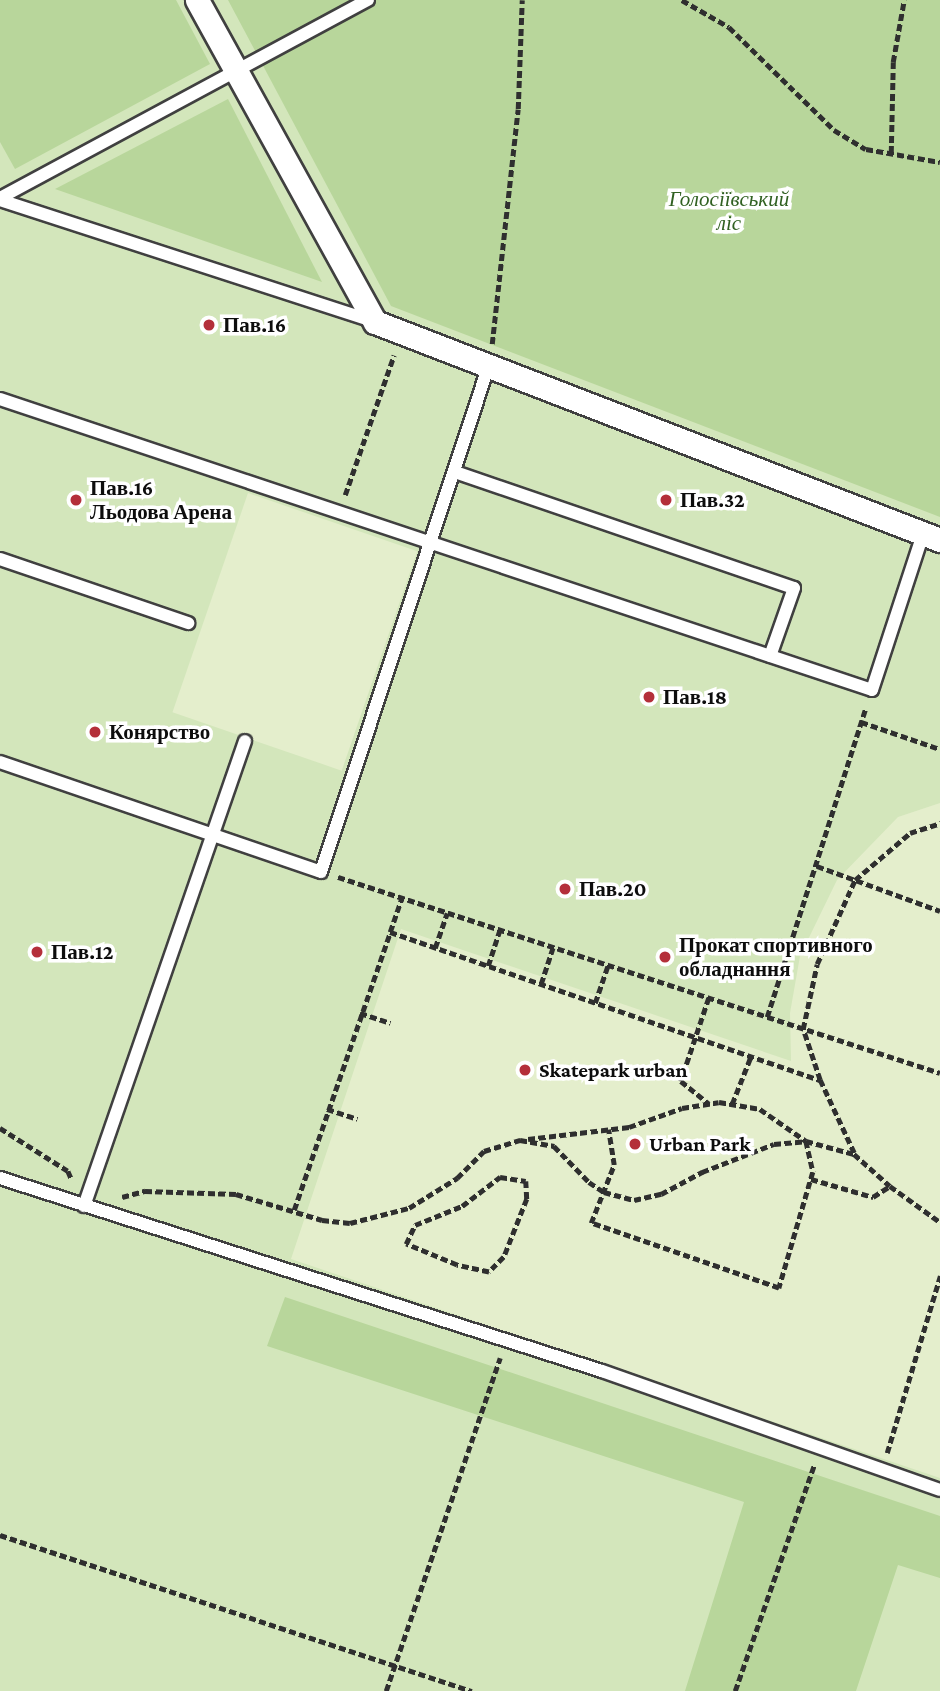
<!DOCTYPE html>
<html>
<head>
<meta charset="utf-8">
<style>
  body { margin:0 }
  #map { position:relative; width:940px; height:1691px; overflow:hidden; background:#fefaef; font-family:"Crimson Pro",serif }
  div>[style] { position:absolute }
  .green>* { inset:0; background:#d3e6bb; transform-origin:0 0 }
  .forest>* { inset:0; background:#b8d69b }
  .pitch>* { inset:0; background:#e4eecc; transform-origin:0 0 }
  .path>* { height:4.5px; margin-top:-2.25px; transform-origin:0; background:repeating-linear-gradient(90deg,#2f2f2f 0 7px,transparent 0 10.5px) }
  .roads { filter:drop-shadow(2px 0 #404040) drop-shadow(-2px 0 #404040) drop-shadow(0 2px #404040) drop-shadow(0 -2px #404040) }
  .lane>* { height:12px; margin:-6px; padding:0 6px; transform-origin:6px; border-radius:6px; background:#fff }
  .street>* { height:23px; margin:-11.5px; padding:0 11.5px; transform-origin:11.5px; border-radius:11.5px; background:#fff }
  .dots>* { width:19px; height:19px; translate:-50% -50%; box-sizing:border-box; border:4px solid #fff; border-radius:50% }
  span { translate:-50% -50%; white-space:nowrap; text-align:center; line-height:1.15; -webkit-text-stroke:7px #fff; paint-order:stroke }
  .park-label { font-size:21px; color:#316122; font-style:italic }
  .poi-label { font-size:21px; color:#0d0d0d; font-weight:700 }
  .left { translate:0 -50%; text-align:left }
</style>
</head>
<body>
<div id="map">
  <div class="green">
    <div style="left:0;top:0;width:940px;height:1691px"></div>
  </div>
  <div class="forest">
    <div style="clip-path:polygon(0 0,176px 0,210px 64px,15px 169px,0 142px)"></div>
    <div style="clip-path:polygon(228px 0,940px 0,940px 517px,391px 306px)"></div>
    <div style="clip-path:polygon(228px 99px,322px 282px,55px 189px)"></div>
    <div style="clip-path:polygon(285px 1297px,940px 1516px,940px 1578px,898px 1565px,856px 1691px,685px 1691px,744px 1502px,267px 1346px)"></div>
  </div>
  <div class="pitch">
    <div style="left:248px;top:493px;width:179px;height:232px;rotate:19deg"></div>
    <div style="clip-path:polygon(940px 803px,940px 1478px,291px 1259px,401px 929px,791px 1061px,790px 1013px,800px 956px,837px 880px,898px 817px)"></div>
  </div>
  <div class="path">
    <div style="left:682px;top:0;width:54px;rotate:29.9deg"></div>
    <div style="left:729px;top:27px;width:147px;rotate:44.4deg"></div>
    <div style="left:834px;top:130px;width:37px;rotate:31deg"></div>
    <div style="left:866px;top:149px;width:75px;rotate:10deg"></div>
    <div style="left:891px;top:153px;width:91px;rotate:-88.7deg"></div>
    <div style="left:893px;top:62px;width:63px;rotate:-79.9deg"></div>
    <div style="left:492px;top:344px;width:236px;rotate:-83.7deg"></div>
    <div style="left:518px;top:109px;width:109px;rotate:-87.9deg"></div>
    <div style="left:345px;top:495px;width:148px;rotate:-70.7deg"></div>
    <div style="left:861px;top:722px;width:83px;rotate:18.9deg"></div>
    <div style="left:817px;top:866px;width:131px;rotate:20.1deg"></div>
    <div style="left:338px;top:877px;width:633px;rotate:18.03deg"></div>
    <div style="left:390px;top:932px;width:36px;rotate:-71deg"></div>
    <div style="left:435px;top:948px;width:37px;rotate:-71deg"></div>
    <div style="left:488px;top:966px;width:38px;rotate:-72deg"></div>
    <div style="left:541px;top:984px;width:38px;rotate:-72deg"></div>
    <div style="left:709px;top:998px;width:88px;rotate:108.6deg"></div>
    <div style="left:681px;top:1081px;width:36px;rotate:39deg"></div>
    <div style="left:595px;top:1003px;width:40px;rotate:-71.1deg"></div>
    <div style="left:360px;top:1013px;width:32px;rotate:18deg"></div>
    <div style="left:767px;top:1017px;width:325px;rotate:-72.3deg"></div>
    <div style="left:732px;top:1104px;width:52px;rotate:-68.4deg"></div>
    <div style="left:327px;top:1109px;width:32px;rotate:18deg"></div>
    <div style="left:0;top:1128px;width:80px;rotate:32.3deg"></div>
    <div style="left:68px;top:1171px;width:10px;rotate:66deg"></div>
    <div style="left:528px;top:1139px;width:102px;rotate:-6.8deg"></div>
    <div style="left:629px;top:1127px;width:56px;rotate:-19.7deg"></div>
    <div style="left:682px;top:1108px;width:37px;rotate:-9deg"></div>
    <div style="left:719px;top:1102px;width:42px;rotate:9.7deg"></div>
    <div style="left:760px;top:1109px;width:56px;rotate:34.8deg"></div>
    <div style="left:806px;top:1141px;width:32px;rotate:77deg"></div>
    <div style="left:813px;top:1172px;width:121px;rotate:106.3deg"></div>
    <div style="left:779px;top:1288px;width:199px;rotate:-160.9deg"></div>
    <div style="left:591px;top:1223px;width:62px;rotate:-68.4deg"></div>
    <div style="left:614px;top:1165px;width:36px;rotate:-99deg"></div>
    <div style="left:854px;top:1153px;width:81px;rotate:-115deg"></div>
    <div style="left:820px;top:1080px;width:54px;rotate:-108.4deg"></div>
    <div style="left:803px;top:1029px;width:66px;rotate:-77.8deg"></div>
    <div style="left:817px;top:964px;width:92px;rotate:-65.7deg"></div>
    <div style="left:855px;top:880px;width:72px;rotate:-40.5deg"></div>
    <div style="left:910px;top:833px;width:32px;rotate:-18deg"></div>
    <div style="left:500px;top:1177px;width:26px;rotate:9deg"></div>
    <div style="left:526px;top:1181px;width:18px;rotate:87deg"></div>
    <div style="left:527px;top:1199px;width:62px;rotate:111.6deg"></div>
    <div style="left:504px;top:1257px;width:21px;rotate:135deg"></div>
    <div style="left:489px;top:1272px;width:33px;rotate:-168deg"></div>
    <div style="left:457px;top:1265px;width:55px;rotate:-157.6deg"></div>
    <div style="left:406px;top:1244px;width:21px;rotate:-65deg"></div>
    <div style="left:415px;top:1225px;width:51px;rotate:-22deg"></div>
    <div style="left:462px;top:1206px;width:48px;rotate:-37.3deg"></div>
    <div style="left:811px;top:1179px;width:65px;rotate:16.2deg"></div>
    <div style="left:873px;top:1197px;width:20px;rotate:-33deg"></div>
    <div style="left:122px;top:1197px;width:24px;rotate:-15deg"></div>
    <div style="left:145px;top:1191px;width:91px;rotate:1.9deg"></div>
    <div style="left:236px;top:1194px;width:90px;rotate:16.8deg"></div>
    <div style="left:322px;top:1220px;width:28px;rotate:6deg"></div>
    <div style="left:350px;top:1223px;width:61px;rotate:-14.3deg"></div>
    <div style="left:409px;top:1208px;width:57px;rotate:-32deg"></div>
    <div style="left:457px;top:1178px;width:38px;rotate:-45deg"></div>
    <div style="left:484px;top:1151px;width:38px;rotate:-17deg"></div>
    <div style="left:520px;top:1140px;width:35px;rotate:10deg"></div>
    <div style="left:554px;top:1146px;width:50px;rotate:45.8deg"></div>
    <div style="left:589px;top:1182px;width:18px;rotate:34deg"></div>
    <div style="left:604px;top:1192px;width:31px;rotate:15deg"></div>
    <div style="left:634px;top:1200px;width:28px;rotate:-13deg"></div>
    <div style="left:661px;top:1194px;width:47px;rotate:-28.2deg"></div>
    <div style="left:702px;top:1172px;width:77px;rotate:-21.3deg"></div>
    <div style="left:774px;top:1144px;width:32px;rotate:-5deg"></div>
    <div style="left:806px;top:1141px;width:50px;rotate:15.2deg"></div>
    <div style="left:854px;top:1154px;width:48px;rotate:41.6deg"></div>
    <div style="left:890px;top:1186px;width:62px;rotate:35.8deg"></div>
    <div style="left:294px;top:1210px;width:294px;rotate:-70.9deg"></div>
    <div style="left:390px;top:932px;width:455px;rotate:19deg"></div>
    <div style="left:887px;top:1453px;width:185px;rotate:-73.3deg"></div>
    <div style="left:0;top:1535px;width:497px;rotate:18.3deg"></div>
    <div style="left:386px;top:1691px;width:352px;rotate:-71.1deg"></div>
    <div style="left:735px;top:1691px;width:239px;rotate:-70.7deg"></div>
  </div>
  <div class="roads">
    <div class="lane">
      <div style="left:0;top:198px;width:418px;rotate:-28.3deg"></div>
      <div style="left:0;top:200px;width:392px;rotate:18deg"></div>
      <div style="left:0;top:399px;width:919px;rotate:18.45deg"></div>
      <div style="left:872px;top:690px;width:164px;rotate:-71.9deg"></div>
      <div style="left:455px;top:472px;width:358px;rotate:18.9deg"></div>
      <div style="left:794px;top:588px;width:72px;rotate:109.4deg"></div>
      <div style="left:0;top:559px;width:199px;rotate:18.8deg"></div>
      <div style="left:0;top:762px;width:339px;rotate:18.9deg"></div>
      <div style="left:321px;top:872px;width:534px;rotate:-71.67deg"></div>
      <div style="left:0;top:1178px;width:632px;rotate:17.78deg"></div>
      <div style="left:602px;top:1371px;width:358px;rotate:19.4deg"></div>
      <div style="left:84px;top:1206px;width:492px;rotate:-70.9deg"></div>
    </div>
    <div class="street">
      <div style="left:197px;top:0;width:368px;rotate:61.1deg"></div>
      <div style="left:375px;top:322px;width:606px;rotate:21.1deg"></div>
    </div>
  </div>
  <div class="dots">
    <div style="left:209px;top:325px;background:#b42f3a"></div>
    <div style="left:76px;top:500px;background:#b42f3a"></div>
    <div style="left:666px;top:500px;background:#b42f3a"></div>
    <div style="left:649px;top:697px;background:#b42f3a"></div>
    <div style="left:95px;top:732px;background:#b42f3a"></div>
    <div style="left:565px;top:889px;background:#b42f3a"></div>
    <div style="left:37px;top:952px;background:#b42f3a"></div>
    <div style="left:665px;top:957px;background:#b42f3a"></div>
    <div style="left:525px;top:1070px;background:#b42f3a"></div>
    <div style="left:635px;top:1144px;background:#b42f3a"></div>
  </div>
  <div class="park-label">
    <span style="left:729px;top:211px">Голосіївський<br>ліс</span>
  </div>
  <div class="poi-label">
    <span class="left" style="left:223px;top:325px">Пав.16</span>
    <span class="left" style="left:90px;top:500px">Пав.16<br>Льодова Арена</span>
    <span class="left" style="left:680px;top:500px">Пав.32</span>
    <span class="left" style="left:663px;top:697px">Пав.18</span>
    <span class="left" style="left:109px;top:732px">Конярство</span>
    <span class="left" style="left:579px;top:889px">Пав.20</span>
    <span class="left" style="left:679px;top:957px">Прокат спортивного<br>обладнання</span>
    <span class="left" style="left:51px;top:952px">Пав.12</span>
    <span class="left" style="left:539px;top:1070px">Skatepark urban</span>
    <span class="left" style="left:649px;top:1144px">Urban Park</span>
  </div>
</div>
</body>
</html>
